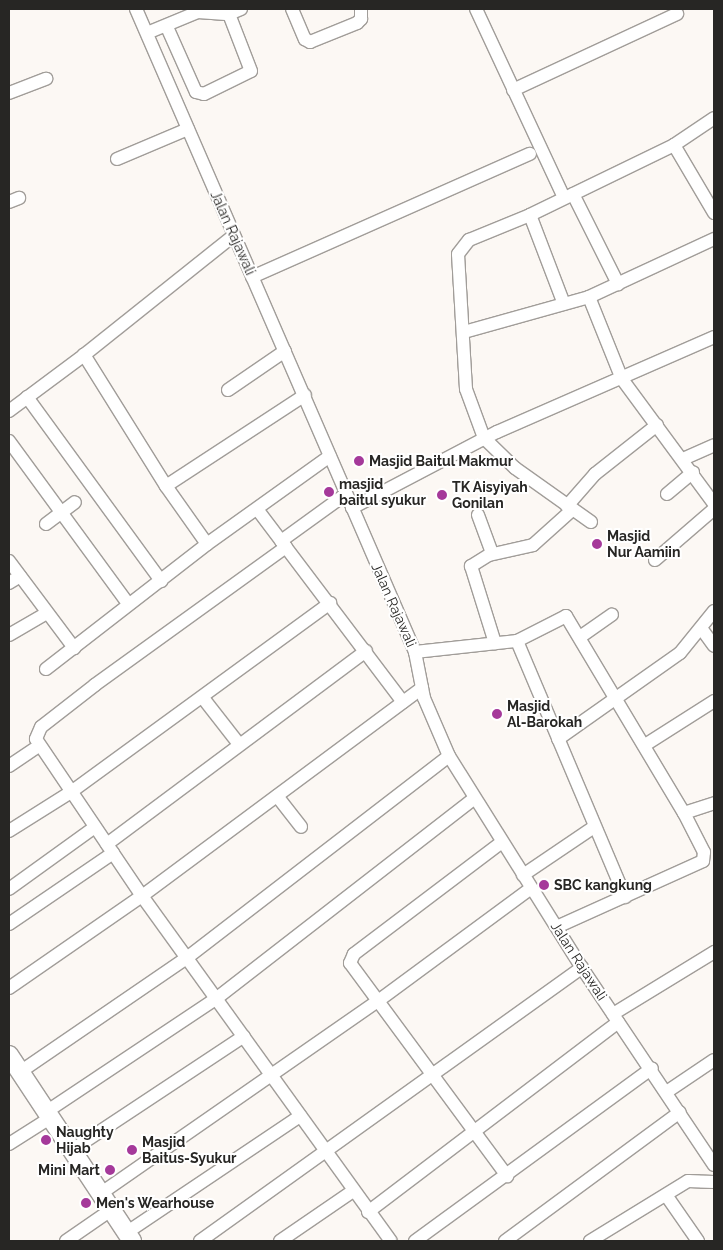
<!DOCTYPE html>
<html>
<head>
<meta charset="utf-8">
<style>
  body { margin:0 }
  #map { position:relative; width:723px; height:1250px; overflow:hidden; background:#fcf8f4; font-family:Raleway,sans-serif }
  div>[style] { position:absolute }
  .roads { filter:drop-shadow(1px 0 #a19d99) drop-shadow(-1px 0 #a19d99) drop-shadow(0 1px #a19d99) drop-shadow(0 -1px #a19d99) }
  .street>* { height:12px; margin:-6px; padding:0 6px; transform-origin:6px; border-radius:6px; background:#fff }
  .secondary>* { height:18px; margin:-9px; padding:0 9px; transform-origin:9px; border-radius:9px; background:#fff }
  .dots>* { width:14px; height:14px; translate:-50% -50%; box-sizing:border-box; border:2px solid #fff; border-radius:50% }
  span { translate:-50% -50%; white-space:nowrap; text-align:center; line-height:1.15; -webkit-text-stroke:4px #fff; paint-order:stroke }
  .street-label { font-size:14px; color:#272624 }
  .poi-label { font-size:14px; color:#272624; font-weight:700 }
  .left { translate:0 -50%; text-align:left }
  .right { translate:-100% -50%; text-align:right }
  .frame { position:absolute; inset:0; border:10px solid #272624; pointer-events:none }
</style>
</head>
<body>
<div id="map">
  <div class="roads">
    <div class="street">
      <div style="left:136px;top:9px;width:701px;rotate:66.54deg"></div>
      <div style="left:415px;top:652px;width:47px;rotate:78.9deg"></div>
      <div style="left:424px;top:698px;width:63px;rotate:66.7deg"></div>
      <div style="left:449px;top:756px;width:250px;rotate:57.9deg"></div>
      <div style="left:582px;top:968px;width:237px;rotate:56.2deg"></div>
      <div style="left:292px;top:9px;width:33px;rotate:67deg"></div>
      <div style="left:305px;top:39px;width:6px;rotate:31deg"></div>
      <div style="left:310px;top:42px;width:51px;rotate:-22deg"></div>
      <div style="left:357px;top:23px;width:6px;rotate:-45deg"></div>
      <div style="left:361px;top:19px;width:10px;rotate:-90deg"></div>
      <div style="left:476px;top:9px;width:208px;rotate:65deg"></div>
      <div style="left:167px;top:27px;width:71px;rotate:66deg"></div>
      <div style="left:196px;top:92px;width:8px;rotate:14deg"></div>
      <div style="left:204px;top:94px;width:52px;rotate:-26.1deg"></div>
      <div style="left:251px;top:71px;width:61px;rotate:-111.1deg"></div>
      <div style="left:147px;top:33px;width:55px;rotate:-22.4deg"></div>
      <div style="left:198px;top:12px;width:31px;rotate:4deg"></div>
      <div style="left:229px;top:14px;width:13px;rotate:-23deg"></div>
      <div style="left:513px;top:90px;width:181px;rotate:-24.9deg"></div>
      <div style="left:9px;top:93px;width:40px;rotate:-21deg"></div>
      <div style="left:674px;top:145px;width:79px;rotate:59.5deg"></div>
      <div style="left:117px;top:159px;width:77px;rotate:-22.9deg"></div>
      <div style="left:573px;top:194px;width:101px;rotate:63.4deg"></div>
      <div style="left:9px;top:202px;width:11px;rotate:-22deg"></div>
      <div style="left:530px;top:215px;width:95px;rotate:69.1deg"></div>
      <div style="left:252px;top:277px;width:304px;rotate:-23.9deg"></div>
      <div style="left:589px;top:297px;width:88px;rotate:68.1deg"></div>
      <div style="left:622px;top:379px;width:155px;rotate:53.6deg"></div>
      <div style="left:464px;top:332px;width:130px;rotate:-15.6deg"></div>
      <div style="left:589px;top:297px;width:138px;rotate:-24.9deg"></div>
      <div style="left:228px;top:390px;width:69px;rotate:-34.4deg"></div>
      <div style="left:27px;top:397px;width:228px;rotate:53.9deg"></div>
      <div style="left:9px;top:411px;width:94px;rotate:-36.7deg"></div>
      <div style="left:84px;top:355px;width:189px;rotate:-38.6deg"></div>
      <div style="left:9px;top:441px;width:198px;rotate:53.8deg"></div>
      <div style="left:683px;top:459px;width:34px;rotate:-24deg"></div>
      <div style="left:166px;top:486px;width:166px;rotate:-33.2deg"></div>
      <div style="left:667px;top:494px;width:34px;rotate:-40deg"></div>
      <div style="left:567px;top:506px;width:43px;rotate:-48.8deg"></div>
      <div style="left:595px;top:474px;width:79px;rotate:-38.3deg"></div>
      <div style="left:352px;top:508px;width:164px;rotate:-27.7deg"></div>
      <div style="left:497px;top:432px;width:237px;rotate:-23.6deg"></div>
      <div style="left:257px;top:509px;width:242px;rotate:52.9deg"></div>
      <div style="left:478px;top:515px;width:40px;rotate:69.8deg"></div>
      <div style="left:492px;top:553px;width:25px;rotate:148deg"></div>
      <div style="left:471px;top:566px;width:81px;rotate:72.7deg"></div>
      <div style="left:591px;top:522px;width:93px;rotate:-144.6deg"></div>
      <div style="left:515px;top:468px;width:43px;rotate:-135.9deg"></div>
      <div style="left:484px;top:438px;width:52px;rotate:-110.2deg"></div>
      <div style="left:466px;top:389px;width:135px;rotate:-93.4deg"></div>
      <div style="left:458px;top:254px;width:18px;rotate:-52deg"></div>
      <div style="left:469px;top:240px;width:66px;rotate:-22.3deg"></div>
      <div style="left:530px;top:215px;width:160px;rotate:-25.9deg"></div>
      <div style="left:674px;top:145px;width:48px;rotate:-34deg"></div>
      <div style="left:46px;top:524px;width:36px;rotate:-37deg"></div>
      <div style="left:281px;top:541px;width:80px;rotate:-35.9deg"></div>
      <div style="left:207px;top:544px;width:151px;rotate:-35.6deg"></div>
      <div style="left:286px;top:547px;width:236px;rotate:144.2deg"></div>
      <div style="left:95px;top:685px;width:68px;rotate:142.1deg"></div>
      <div style="left:41px;top:727px;width:13px;rotate:113deg"></div>
      <div style="left:36px;top:739px;width:189px;rotate:56deg"></div>
      <div style="left:142px;top:896px;width:425px;rotate:54.2deg"></div>
      <div style="left:489px;top:555px;width:45px;rotate:-12.8deg"></div>
      <div style="left:533px;top:545px;width:52px;rotate:-41.9deg"></div>
      <div style="left:655px;top:560px;width:78px;rotate:-40.8deg"></div>
      <div style="left:9px;top:561px;width:109px;rotate:53.2deg"></div>
      <div style="left:9px;top:583px;width:13px;rotate:-32deg"></div>
      <div style="left:701px;top:628px;width:22px;rotate:54deg"></div>
      <div style="left:9px;top:635px;width:44px;rotate:-30.1deg"></div>
      <div style="left:580px;top:637px;width:39px;rotate:-35deg"></div>
      <div style="left:517px;top:641px;width:278px;rotate:67.1deg"></div>
      <div style="left:415px;top:652px;width:103px;rotate:-6.2deg"></div>
      <div style="left:517px;top:641px;width:55px;rotate:-27deg"></div>
      <div style="left:566px;top:616px;width:230px;rotate:59.1deg"></div>
      <div style="left:684px;top:813px;width:44px;rotate:62.9deg"></div>
      <div style="left:704px;top:852px;width:9px;rotate:96deg"></div>
      <div style="left:703px;top:861px;width:160px;rotate:155.7deg"></div>
      <div style="left:46px;top:669px;width:204px;rotate:-37.8deg"></div>
      <div style="left:207px;top:544px;width:71px;rotate:-125.3deg"></div>
      <div style="left:166px;top:486px;width:155px;rotate:-122deg"></div>
      <div style="left:203px;top:698px;width:58px;rotate:52deg"></div>
      <div style="left:558px;top:739px;width:149px;rotate:-35.2deg"></div>
      <div style="left:680px;top:653px;width:54px;rotate:-51deg"></div>
      <div style="left:645px;top:745px;width:82px;rotate:-32.5deg"></div>
      <div style="left:9px;top:766px;width:36px;rotate:-34deg"></div>
      <div style="left:277px;top:796px;width:39px;rotate:52deg"></div>
      <div style="left:684px;top:813px;width:32px;rotate:-18deg"></div>
      <div style="left:9px;top:831px;width:73px;rotate:-32.2deg"></div>
      <div style="left:71px;top:792px;width:321px;rotate:-36.1deg"></div>
      <div style="left:502px;top:842px;width:186px;rotate:142.9deg"></div>
      <div style="left:354px;top:954px;width:10px;rotate:114deg"></div>
      <div style="left:350px;top:963px;width:265px;rotate:53.6deg"></div>
      <div style="left:107px;top:844px;width:323px;rotate:-36.7deg"></div>
      <div style="left:523px;top:875px;width:86px;rotate:-34.1deg"></div>
      <div style="left:9px;top:889px;width:106px;rotate:-35.8deg"></div>
      <div style="left:9px;top:924px;width:126px;rotate:-34.3deg"></div>
      <div style="left:9px;top:988px;width:162px;rotate:-34.7deg"></div>
      <div style="left:142px;top:896px;width:349px;rotate:-36.6deg"></div>
      <div style="left:613px;top:1014px;width:119px;rotate:-31.5deg"></div>
      <div style="left:20px;top:1072px;width:204px;rotate:-34.4deg"></div>
      <div style="left:188px;top:957px;width:329px;rotate:-37.6deg"></div>
      <div style="left:668px;top:1091px;width:55px;rotate:-34deg"></div>
      <div style="left:46px;top:1112px;width:206px;rotate:-33.7deg"></div>
      <div style="left:217px;top:998px;width:325px;rotate:-37.8deg"></div>
      <div style="left:9px;top:1144px;width:49px;rotate:-32.4deg"></div>
      <div style="left:72px;top:1150px;width:206px;rotate:-33.5deg"></div>
      <div style="left:100px;top:1194px;width:338px;rotate:-34.8deg"></div>
      <div style="left:378px;top:1001px;width:190px;rotate:-36.4deg"></div>
      <div style="left:666px;top:1195px;width:56px;rotate:55.2deg"></div>
      <div style="left:368px;top:1212px;width:314px;rotate:-37.2deg"></div>
      <div style="left:126px;top:1233px;width:210px;rotate:-33.9deg"></div>
      <div style="left:66px;top:1241px;width:55px;rotate:-34.6deg"></div>
      <div style="left:200px;top:1241px;width:470px;rotate:-35.6deg"></div>
      <div style="left:280px;top:1241px;width:88px;rotate:-34.4deg"></div>
      <div style="left:415px;top:1241px;width:293px;rotate:-36.1deg"></div>
      <div style="left:505px;top:1241px;width:217px;rotate:-36.4deg"></div>
      <div style="left:590px;top:1241px;width:115px;rotate:-31.5deg"></div>
      <div style="left:688px;top:1181px;width:26px;rotate:2deg"></div>
    </div>
    <div class="secondary">
      <div style="left:9px;top:1055px;width:223px;rotate:56.5deg"></div>
    </div>
  </div>
  <div class="dots">
    <div style="left:359px;top:461px;background:#a5399a"></div>
    <div style="left:329px;top:492px;background:#a5399a"></div>
    <div style="left:442px;top:495px;background:#a5399a"></div>
    <div style="left:597px;top:544px;background:#a5399a"></div>
    <div style="left:497px;top:714px;background:#a5399a"></div>
    <div style="left:544px;top:885px;background:#a5399a"></div>
    <div style="left:46px;top:1140px;background:#a5399a"></div>
    <div style="left:132px;top:1150px;background:#a5399a"></div>
    <div style="left:110px;top:1170px;background:#a5399a"></div>
    <div style="left:86px;top:1203px;background:#a5399a"></div>
  </div>
  <div class="street-label">
    <span style="left:233px;top:233px;rotate:66deg">Jalan Rajawali</span>
    <span style="left:394px;top:605px;rotate:66deg">Jalan Rajawali</span>
    <span style="left:579px;top:961px;rotate:57deg">Jalan Rajawali</span>
  </div>
  <div class="poi-label">
    <span class="left" style="left:369px;top:461px">Masjid Baitul Makmur</span>
    <span class="left" style="left:339px;top:492px">masjid<br>baitul syukur</span>
    <span class="left" style="left:452px;top:495px">TK Aisyiyah<br>Gonilan</span>
    <span class="left" style="left:607px;top:544px">Masjid<br>Nur Aamiin</span>
    <span class="left" style="left:507px;top:714px">Masjid<br>Al-Barokah</span>
    <span class="left" style="left:554px;top:885px">SBC kangkung</span>
    <span class="left" style="left:56px;top:1140px">Naughty<br>Hijab</span>
    <span class="left" style="left:142px;top:1150px">Masjid<br>Baitus-Syukur</span>
    <span class="right" style="left:100px;top:1170px">Mini Mart</span>
    <span class="left" style="left:96px;top:1203px">Men's Wearhouse</span>
  </div>
  <div class="frame"></div>
</div>
</body>
</html>
